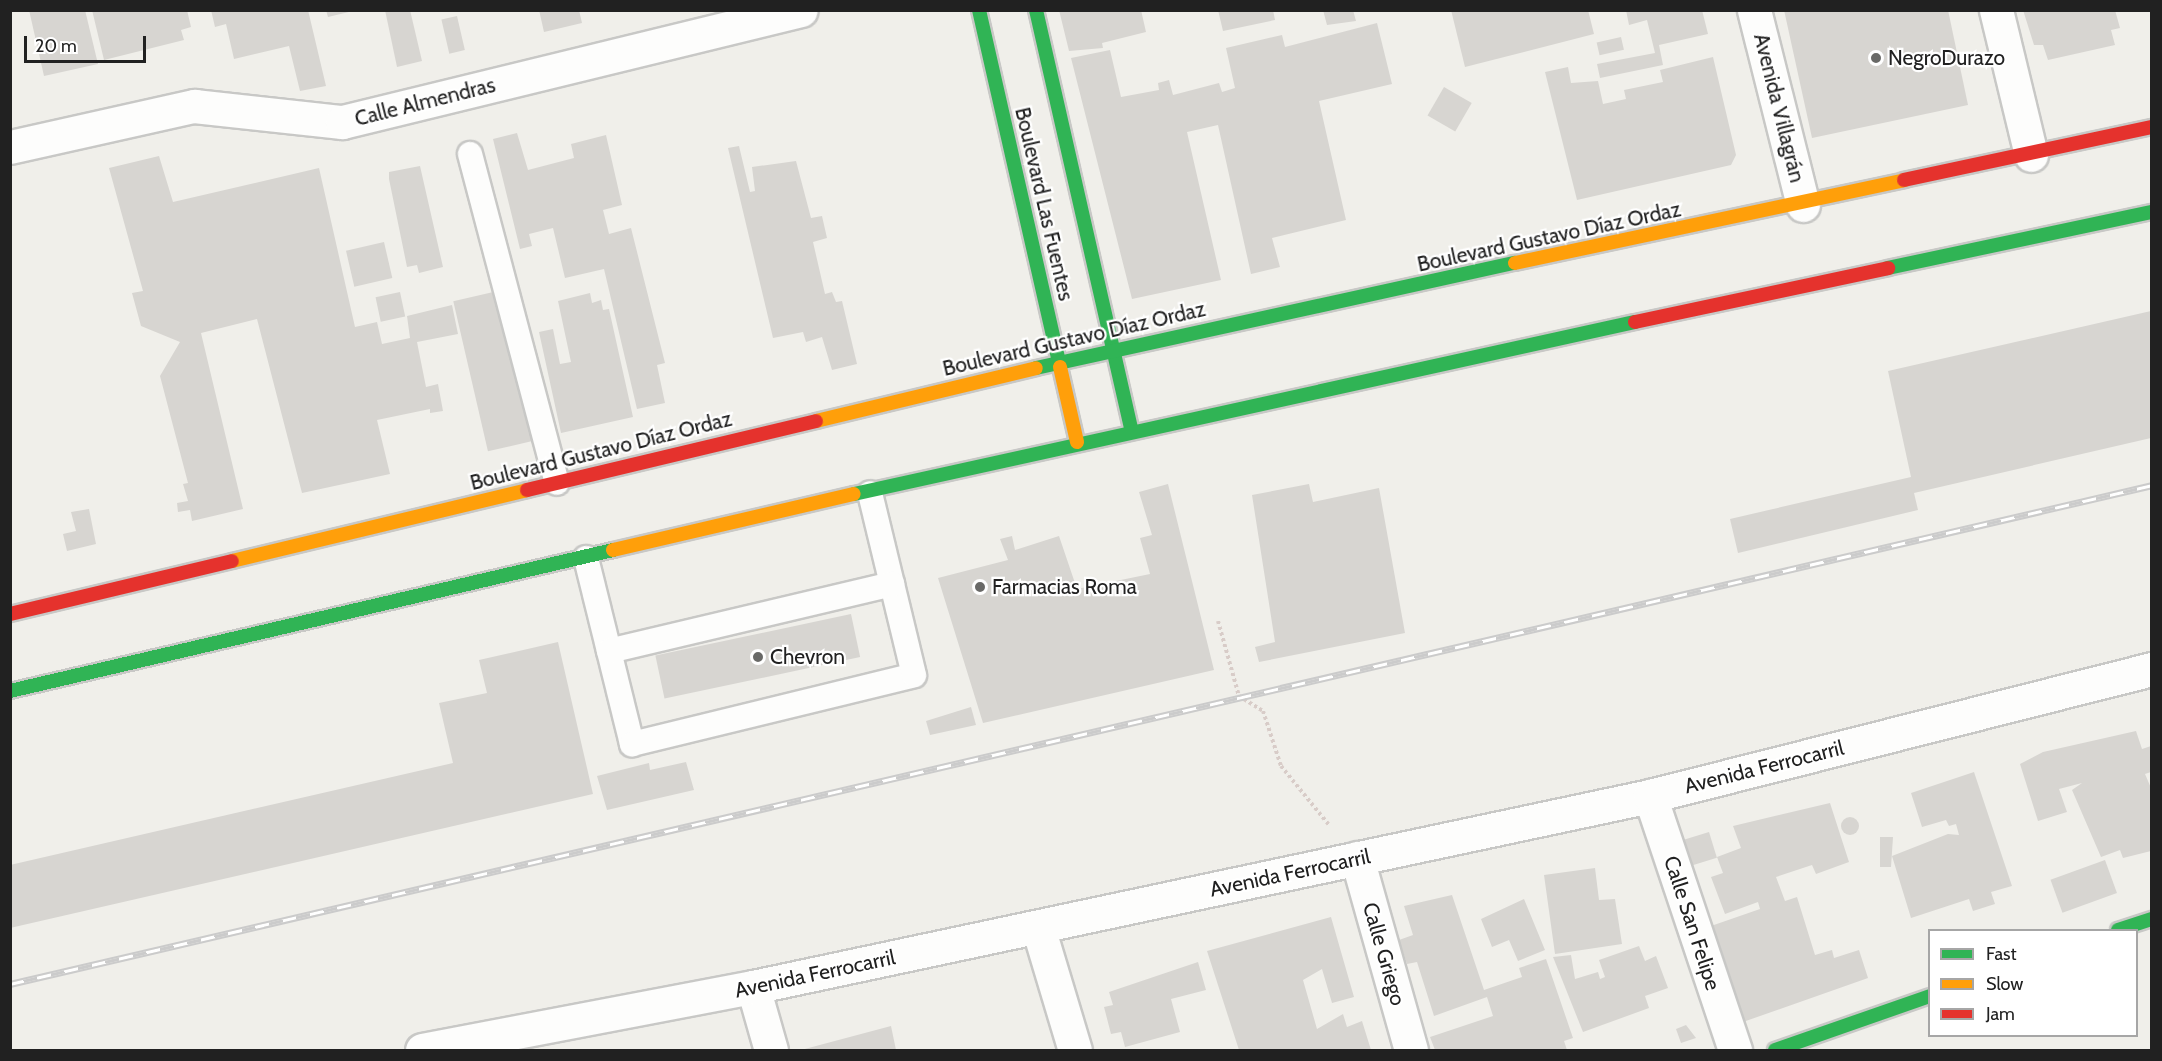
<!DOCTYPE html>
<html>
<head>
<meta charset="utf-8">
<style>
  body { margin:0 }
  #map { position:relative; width:2162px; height:1061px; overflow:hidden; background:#f0efea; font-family:Cabin,sans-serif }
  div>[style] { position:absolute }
  .building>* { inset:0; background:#d7d5d1; transform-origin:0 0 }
  .round { border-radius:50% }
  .path>* { height:4px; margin-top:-2px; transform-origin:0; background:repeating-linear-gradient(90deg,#d8ccc8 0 3px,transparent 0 6px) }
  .roads { filter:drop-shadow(2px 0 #c8c8c6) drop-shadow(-2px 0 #c8c8c6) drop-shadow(0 2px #c8c8c6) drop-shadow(0 -2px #c8c8c6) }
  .lane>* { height:24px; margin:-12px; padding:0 12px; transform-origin:12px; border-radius:12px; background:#fdfdfc }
  .street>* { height:33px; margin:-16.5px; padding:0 16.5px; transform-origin:16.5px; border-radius:16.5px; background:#fdfdfc }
  .fast>* { height:14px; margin:-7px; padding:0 7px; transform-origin:7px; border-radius:7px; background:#30b455 }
  .slow>* { height:14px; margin:-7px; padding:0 7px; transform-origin:7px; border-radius:7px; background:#ff9f0a }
  .jam>* { height:14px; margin:-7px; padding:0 7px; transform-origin:7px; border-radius:7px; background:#e5322d }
  .rail>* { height:7px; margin-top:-3.5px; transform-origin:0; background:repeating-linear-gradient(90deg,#fff 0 14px,#cbcbcb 0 28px); box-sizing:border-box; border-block:2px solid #cbcbcb }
  .dots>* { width:16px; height:16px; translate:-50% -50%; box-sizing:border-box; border:3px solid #fff; border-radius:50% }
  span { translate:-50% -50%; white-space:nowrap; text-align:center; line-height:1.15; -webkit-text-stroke:4.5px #fff; paint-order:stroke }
  .poi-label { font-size:21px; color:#212121 }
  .left { translate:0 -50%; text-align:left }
  .street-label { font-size:21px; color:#212121 }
  .frame { position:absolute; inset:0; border:12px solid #212121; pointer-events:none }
  .legend { position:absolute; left:1928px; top:929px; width:210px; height:108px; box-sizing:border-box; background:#fff; border:2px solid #a6a6a6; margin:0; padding:8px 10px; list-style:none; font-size:18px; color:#212121 }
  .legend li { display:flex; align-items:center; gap:12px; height:30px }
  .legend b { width:30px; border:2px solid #a6a6a6 }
  .scale { position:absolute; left:24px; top:36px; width:122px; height:27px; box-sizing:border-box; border:3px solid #212121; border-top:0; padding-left:8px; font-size:18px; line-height:21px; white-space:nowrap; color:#212121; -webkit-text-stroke:4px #fff; paint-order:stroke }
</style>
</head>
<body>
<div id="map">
  <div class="building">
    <div style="clip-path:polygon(29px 10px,85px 10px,98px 64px,44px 76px)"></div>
    <div style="clip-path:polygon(92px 10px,187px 10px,191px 27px,181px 30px,184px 40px,104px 60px)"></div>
    <div style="clip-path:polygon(211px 10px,308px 10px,326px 86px,300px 91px,289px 46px,234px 59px,226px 24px,215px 27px)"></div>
    <div style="clip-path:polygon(326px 10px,353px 10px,353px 11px,328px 17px)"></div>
    <div style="clip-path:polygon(385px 10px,410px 10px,422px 61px,397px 67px)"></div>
    <div style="clip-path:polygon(539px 10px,579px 10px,582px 23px,544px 32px)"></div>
    <div style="clip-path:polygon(1059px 10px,1141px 10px,1146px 32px,1102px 43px,1103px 48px,1069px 51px)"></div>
    <div style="clip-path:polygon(1218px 10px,1273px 10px,1275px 20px,1223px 31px)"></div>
    <div style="clip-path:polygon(1323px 10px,1353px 10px,1356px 21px,1327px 25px)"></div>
    <div style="clip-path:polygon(1451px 10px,1588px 10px,1594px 34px,1465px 67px)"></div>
    <div style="clip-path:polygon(1626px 10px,1702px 10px,1708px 34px,1659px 45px,1663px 65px,1600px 78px,1597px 64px,1655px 53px,1647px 20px,1629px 25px)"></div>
    <div style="clip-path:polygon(1784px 10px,1948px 10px,1968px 105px,1812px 138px)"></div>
    <div style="clip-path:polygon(2023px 10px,2115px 10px,2120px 28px,2111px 30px,2115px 45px,2048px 60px,2043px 45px,2034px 45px)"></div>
    <div style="left:457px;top:16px;width:35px;height:16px;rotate:77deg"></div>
    <div style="clip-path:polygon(1377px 23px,1392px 84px,1319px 101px,1346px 220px,1272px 238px,1280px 267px,1251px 274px,1218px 125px,1187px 132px,1221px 280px,1132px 299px,1071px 58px,1110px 50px,1121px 97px,1159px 90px,1158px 83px,1169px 80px,1173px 95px,1219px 83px,1222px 92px,1235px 88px,1226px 48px,1282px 35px,1285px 47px)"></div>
    <div style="left:1621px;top:37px;width:13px;height:25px;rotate:77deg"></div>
    <div style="clip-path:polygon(1713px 57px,1736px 155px,1731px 165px,1577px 200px,1545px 72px,1568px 67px,1571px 83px,1598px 81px,1603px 104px,1626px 99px,1624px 90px,1663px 82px,1660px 70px)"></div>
    <div style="left:1444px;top:87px;width:32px;height:33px;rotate:30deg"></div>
    <div style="clip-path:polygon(517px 133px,528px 170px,574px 158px,571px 144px,606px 135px,622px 205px,603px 210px,609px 234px,631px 228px,665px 363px,657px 365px,665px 403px,637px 409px,604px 269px,565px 278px,553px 228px,529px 234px,532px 246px,520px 249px,493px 139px)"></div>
    <div style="clip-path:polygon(739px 146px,750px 192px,755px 191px,752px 167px,796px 161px,811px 218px,822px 216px,827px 238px,813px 242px,825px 294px,832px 292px,836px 302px,842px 301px,857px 364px,832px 370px,822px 337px,806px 342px,803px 332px,773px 338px,728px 148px)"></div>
    <div style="clip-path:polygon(159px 156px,173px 202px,319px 168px,355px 327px,377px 322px,382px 344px,410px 338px,407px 316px,452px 305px,458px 334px,417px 342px,426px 387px,438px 384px,443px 411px,430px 413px,430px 409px,377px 420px,390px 474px,302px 493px,257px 319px,201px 333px,243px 509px,192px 521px,190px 510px,178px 512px,177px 503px,188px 501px,183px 484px,188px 483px,160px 376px,180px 342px,141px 326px,132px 293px,143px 291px,109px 168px)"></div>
    <div style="clip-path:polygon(420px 166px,443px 267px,419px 273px,417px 265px,407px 267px,389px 179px,389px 172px)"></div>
    <div style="left:384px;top:242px;width:37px;height:39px;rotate:77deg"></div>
    <div style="left:502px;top:290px;width:154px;height:50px;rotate:77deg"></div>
    <div style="left:400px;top:292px;width:25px;height:25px;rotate:78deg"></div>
    <div style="clip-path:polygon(590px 293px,592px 303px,601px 300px,603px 310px,609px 309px,633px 417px,561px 433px,539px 332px,553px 329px,560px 364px,571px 362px,558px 301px)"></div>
    <div style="clip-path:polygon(2151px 311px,2151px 438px,1914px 493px,1918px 510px,1738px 553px,1730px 519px,1911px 477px,1888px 371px)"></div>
    <div style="clip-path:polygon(1168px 484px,1214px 670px,983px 723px,938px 578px,1008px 560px,1000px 539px,1012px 536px,1015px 550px,1059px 536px,1077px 589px,1150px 574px,1140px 538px,1152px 535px,1139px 492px)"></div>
    <div style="clip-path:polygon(1309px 484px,1313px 502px,1379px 488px,1405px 633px,1259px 662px,1255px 647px,1275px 642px,1252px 495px)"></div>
    <div style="clip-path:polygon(89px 509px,96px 544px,67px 551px,63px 534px,76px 531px,71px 512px)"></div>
    <div style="left:851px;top:614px;width:44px;height:200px;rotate:78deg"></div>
    <div style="clip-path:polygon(558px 642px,593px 794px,10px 928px,10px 865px,453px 763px,439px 703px,487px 693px,479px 660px)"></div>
    <div style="clip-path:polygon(971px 707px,976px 725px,930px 735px,926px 721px)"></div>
    <div style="clip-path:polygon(2136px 731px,2142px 749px,2151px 746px,2151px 772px,2145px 774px,2151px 788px,2151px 851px,2123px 858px,2120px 850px,2101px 857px,2072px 790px,2082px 783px,2059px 789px,2067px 812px,2038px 821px,2020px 764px,2043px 752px)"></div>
    <div style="clip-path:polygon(686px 762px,694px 790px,607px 810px,597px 776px,649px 763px,650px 770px)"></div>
    <div style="clip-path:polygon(1974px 772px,2012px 886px,1991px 892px,1995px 904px,1973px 911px,1969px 899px,1911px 918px,1892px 856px,1948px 834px,1959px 835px,1956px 824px,1949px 826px,1946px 820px,1922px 827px,1911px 793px)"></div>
    <div style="clip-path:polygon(1830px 803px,1849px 862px,1816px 874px,1812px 865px,1776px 877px,1785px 901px,1797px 897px,1815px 955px,1832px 950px,1834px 958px,1859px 950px,1868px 978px,1743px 1022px,1711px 926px,1760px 909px,1758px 902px,1725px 914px,1711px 877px,1723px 873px,1717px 857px,1741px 848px,1733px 826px)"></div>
    <div class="round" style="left:1841px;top:817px;width:18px;height:18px"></div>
    <div style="left:1709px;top:832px;width:27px;height:28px;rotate:73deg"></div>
    <div style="clip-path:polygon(1880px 837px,1893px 837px,1891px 867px,1880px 867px)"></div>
    <div style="left:2105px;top:860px;width:35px;height:58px;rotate:70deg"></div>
    <div style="clip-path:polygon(1595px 868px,1599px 900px,1615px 899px,1622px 944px,1555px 954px,1544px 875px)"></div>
    <div style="clip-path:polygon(1452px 895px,1484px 990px,1522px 977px,1519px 968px,1546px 959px,1573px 1038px,1564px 1041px,1567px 1050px,1435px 1050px,1430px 1037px,1493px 1016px,1487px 997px,1434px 1016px,1417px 962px,1407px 964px,1399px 940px,1413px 935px,1404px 906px)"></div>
    <div style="clip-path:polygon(1524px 899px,1545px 950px,1518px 961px,1509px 940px,1492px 947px,1481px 919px)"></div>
    <div style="clip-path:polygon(1331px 917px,1354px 997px,1332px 1003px,1322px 969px,1303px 980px,1317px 1029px,1343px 1014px,1347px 1027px,1362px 1021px,1371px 1050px,1239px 1050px,1207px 951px)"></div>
    <div style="clip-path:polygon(1639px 946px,1645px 961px,1656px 956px,1668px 988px,1645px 996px,1649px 1008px,1583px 1032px,1553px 957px,1571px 955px,1575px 979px,1598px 972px,1600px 979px,1605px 977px,1599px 960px)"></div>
    <div style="clip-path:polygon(1198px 962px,1206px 990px,1171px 999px,1180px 1032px,1125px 1047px,1121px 1032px,1111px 1034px,1104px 1007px,1113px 1005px,1109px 992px)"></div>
    <div style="clip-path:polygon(1686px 1025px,1696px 1038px,1681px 1043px,1676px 1029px)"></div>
    <div style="clip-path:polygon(891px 1026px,896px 1050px,801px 1050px)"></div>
  </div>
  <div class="path">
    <div style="left:1218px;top:621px;width:78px;rotate:74.4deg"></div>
    <div style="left:1239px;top:696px;width:28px;rotate:32deg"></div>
    <div style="left:1263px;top:711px;width:58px;rotate:71.9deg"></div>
    <div style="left:1281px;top:766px;width:77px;rotate:50.8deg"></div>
  </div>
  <div class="roads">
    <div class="lane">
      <div style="left:470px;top:154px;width:340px;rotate:75.2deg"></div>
      <div style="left:586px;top:558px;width:192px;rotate:76.1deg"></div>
      <div style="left:632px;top:744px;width:290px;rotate:-13.7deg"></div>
      <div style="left:914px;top:675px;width:187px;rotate:-103.6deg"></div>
      <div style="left:609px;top:651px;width:291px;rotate:-13.3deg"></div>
    </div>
    <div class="street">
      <div style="left:1754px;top:10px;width:201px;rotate:75.9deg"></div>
      <div style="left:1996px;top:10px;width:149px;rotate:76.4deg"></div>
      <div style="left:10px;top:147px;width:189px;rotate:-12.6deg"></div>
      <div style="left:194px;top:106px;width:149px;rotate:6.2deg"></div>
      <div style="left:342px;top:122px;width:472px;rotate:-13.7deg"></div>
      <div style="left:1650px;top:796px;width:268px;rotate:71.5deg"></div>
      <div style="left:1357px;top:858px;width:199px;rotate:74.3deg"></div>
      <div style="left:1038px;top:927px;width:128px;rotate:73.3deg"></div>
      <div style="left:753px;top:987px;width:66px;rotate:74.1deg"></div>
      <div style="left:422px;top:1050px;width:337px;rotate:-10.8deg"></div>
      <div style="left:753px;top:987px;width:917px;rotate:-12.02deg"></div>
      <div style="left:1650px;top:796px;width:518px;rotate:-14.2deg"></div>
    </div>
    <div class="fast">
      <div style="left:979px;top:10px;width:366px;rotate:77.2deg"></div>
      <div style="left:1036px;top:10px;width:430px;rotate:77.2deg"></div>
      <div style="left:1888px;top:268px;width:270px;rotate:-12deg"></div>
      <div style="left:1036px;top:368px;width:490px;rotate:-12.4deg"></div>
      <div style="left:854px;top:494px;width:800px;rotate:-12.42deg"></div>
      <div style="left:10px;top:691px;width:619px;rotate:-13.16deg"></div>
      <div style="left:2118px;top:930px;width:36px;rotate:-18deg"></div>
      <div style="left:1775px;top:1050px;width:164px;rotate:-19.2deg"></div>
    </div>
    <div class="slow">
      <div style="left:1515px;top:263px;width:398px;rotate:-12deg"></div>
      <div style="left:1060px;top:367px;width:77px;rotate:77.2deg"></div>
      <div style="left:816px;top:421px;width:226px;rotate:-13.5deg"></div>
      <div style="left:613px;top:550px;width:247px;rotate:-13.1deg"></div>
      <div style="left:232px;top:561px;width:303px;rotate:-13.5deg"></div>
    </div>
    <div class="jam">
      <div style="left:1904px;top:180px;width:254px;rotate:-12.1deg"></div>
      <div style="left:1635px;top:322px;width:259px;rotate:-12deg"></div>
      <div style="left:527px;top:490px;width:297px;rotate:-13.4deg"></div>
      <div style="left:10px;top:614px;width:228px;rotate:-13.4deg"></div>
    </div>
  </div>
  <div class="rail">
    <div style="left:10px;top:984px;width:2199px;rotate:-13.11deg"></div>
  </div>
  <div class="dots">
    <div style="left:1876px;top:58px;background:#696967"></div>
    <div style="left:980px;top:587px;background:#696967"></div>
    <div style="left:758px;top:657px;background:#696967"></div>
  </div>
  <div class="poi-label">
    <span class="left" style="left:1888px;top:58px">NegroDurazo</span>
    <span class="left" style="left:992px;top:587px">Farmacias Roma</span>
    <span class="left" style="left:770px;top:657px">Chevron</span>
  </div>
  <div class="street-label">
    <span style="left:425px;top:102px;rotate:-14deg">Calle Almendras</span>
    <span style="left:1779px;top:108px;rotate:76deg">Avenida Villagrán</span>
    <span style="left:1044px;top:204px;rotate:77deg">Boulevard Las Fuentes</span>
    <span style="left:1549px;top:237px;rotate:-12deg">Boulevard Gustavo Díaz Ordaz</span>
    <span style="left:1074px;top:339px;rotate:-13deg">Boulevard Gustavo Díaz Ordaz</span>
    <span style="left:601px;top:451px;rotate:-14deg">Boulevard Gustavo Díaz Ordaz</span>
    <span style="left:1764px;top:767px;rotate:-14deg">Avenida Ferrocarril</span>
    <span style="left:1290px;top:873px;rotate:-12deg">Avenida Ferrocarril</span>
    <span style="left:1692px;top:923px;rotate:72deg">Calle San Felipe</span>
    <span style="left:1384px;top:954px;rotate:74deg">Calle Griego</span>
    <span style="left:815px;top:974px;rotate:-12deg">Avenida Ferrocarril</span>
  </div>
  <div class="frame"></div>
  <ul class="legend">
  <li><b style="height:8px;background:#30b455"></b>Fast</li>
  <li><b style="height:8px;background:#ff9f0a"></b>Slow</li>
  <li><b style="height:8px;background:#e5322d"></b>Jam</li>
  </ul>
  <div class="scale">20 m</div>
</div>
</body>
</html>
